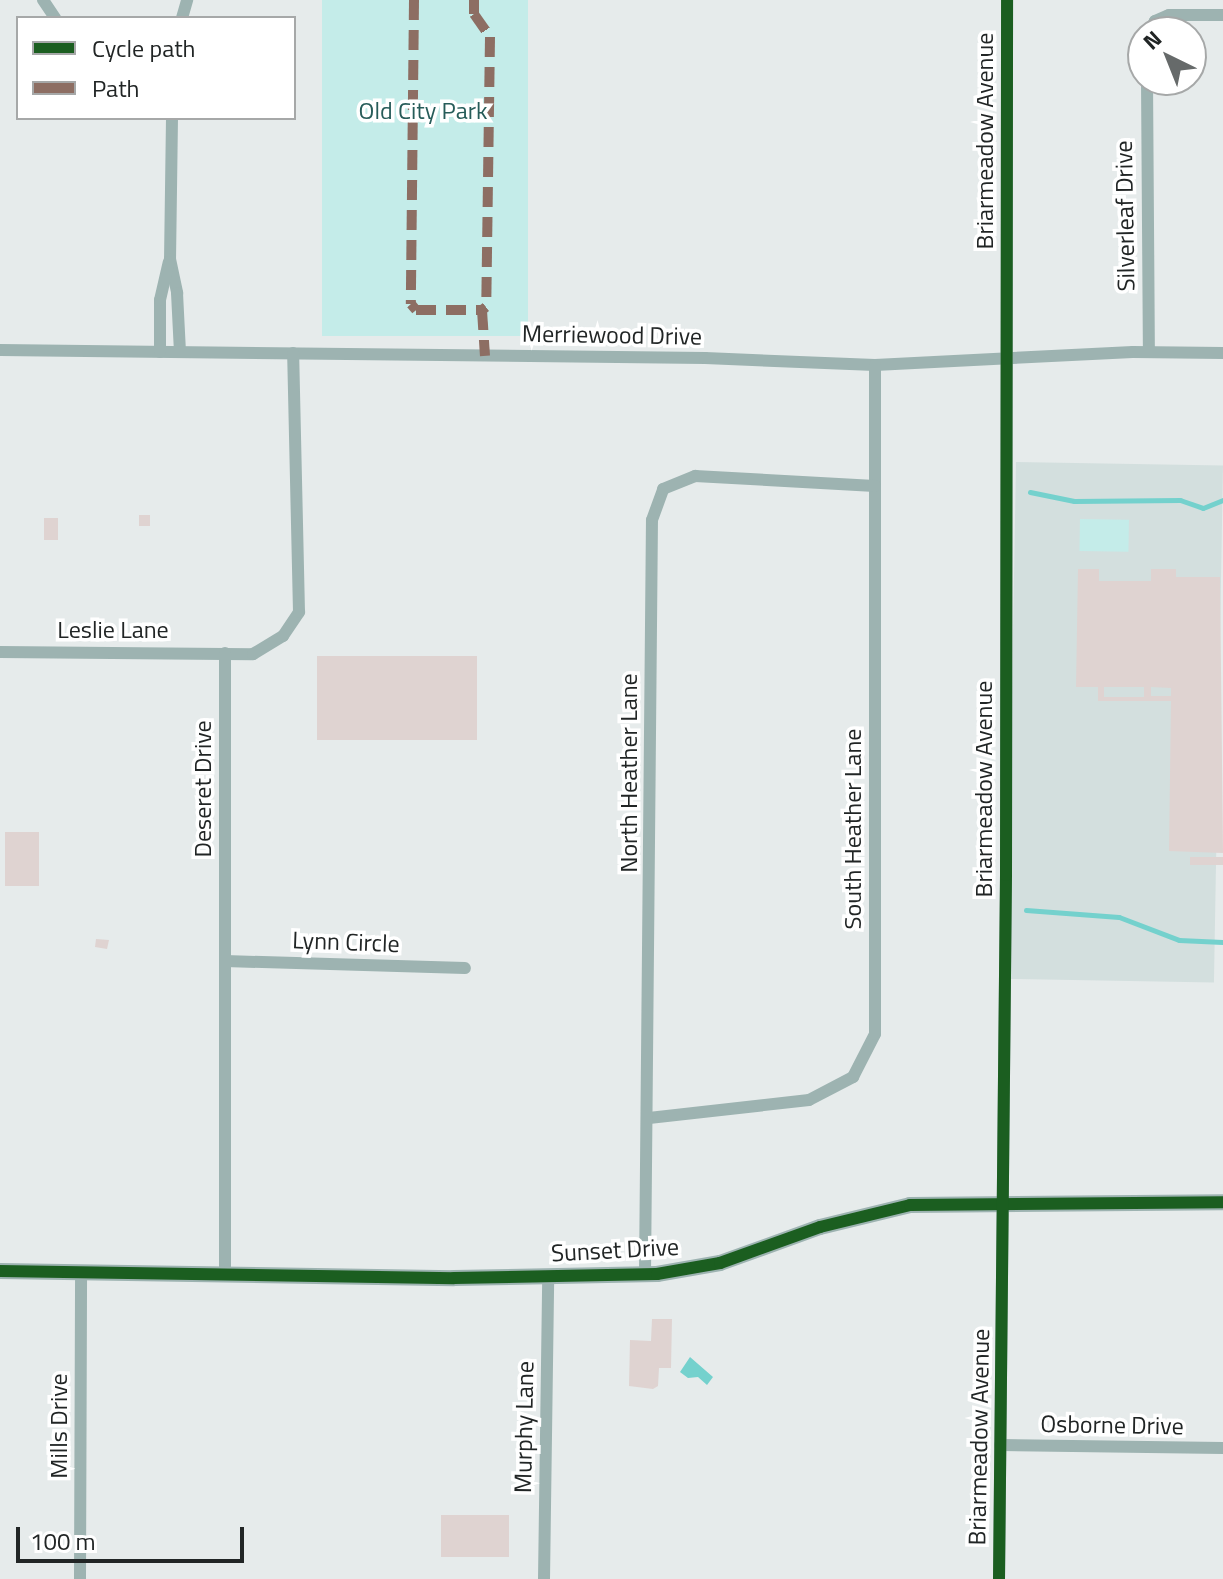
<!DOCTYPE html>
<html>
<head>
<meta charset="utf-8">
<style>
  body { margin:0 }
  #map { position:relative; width:1223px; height:1579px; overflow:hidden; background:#e6ebeb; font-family:"Titillium Web",sans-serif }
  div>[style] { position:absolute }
  .built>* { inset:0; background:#d3dfde; transform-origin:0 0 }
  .green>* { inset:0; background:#c4ece9; transform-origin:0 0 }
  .water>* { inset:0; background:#74d1cd }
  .stream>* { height:5px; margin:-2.5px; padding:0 2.5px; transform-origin:2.5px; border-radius:2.5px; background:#74d1cd }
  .building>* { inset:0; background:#dfd3d1; transform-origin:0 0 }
  .minor>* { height:12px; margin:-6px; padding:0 6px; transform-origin:6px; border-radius:6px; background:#9db3b1 }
  .tertiary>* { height:16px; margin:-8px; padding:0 8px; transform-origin:8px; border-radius:8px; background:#9db3b1 }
  .quiet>* { height:10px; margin-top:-5px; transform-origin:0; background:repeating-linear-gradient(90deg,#8d6e63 0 20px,transparent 0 30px) }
  .cycleway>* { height:12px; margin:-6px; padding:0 6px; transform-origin:6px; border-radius:6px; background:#1b5e20 }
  span { translate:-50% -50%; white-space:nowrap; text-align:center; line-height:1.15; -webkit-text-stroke:7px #fff; paint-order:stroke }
  .park-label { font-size:24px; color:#265c59 }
  .street-label { font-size:24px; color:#212525 }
  .legend { position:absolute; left:16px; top:16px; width:280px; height:104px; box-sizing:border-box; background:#fff; border:2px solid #a6a8a8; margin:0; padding:10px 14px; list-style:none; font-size:24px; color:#212525 }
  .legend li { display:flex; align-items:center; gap:16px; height:40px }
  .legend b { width:40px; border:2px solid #a6a8a8 }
  .north { position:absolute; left:1127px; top:16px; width:80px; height:80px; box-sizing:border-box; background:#fff; border:2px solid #a6a8a8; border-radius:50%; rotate:317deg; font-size:22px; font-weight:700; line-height:32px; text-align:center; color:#212525 }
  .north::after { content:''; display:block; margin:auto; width:28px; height:36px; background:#666a6a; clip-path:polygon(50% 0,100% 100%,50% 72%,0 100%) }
  .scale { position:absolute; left:16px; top:1527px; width:228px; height:36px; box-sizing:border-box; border:4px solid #212525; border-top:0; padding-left:10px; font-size:24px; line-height:28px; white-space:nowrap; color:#212525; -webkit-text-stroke:6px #fff; paint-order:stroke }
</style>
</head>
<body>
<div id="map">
  <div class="built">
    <div style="left:1016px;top:462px;width:207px;height:517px;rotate:1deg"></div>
  </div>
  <div class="green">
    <div style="left:322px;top:0;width:206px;height:336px"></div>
    <div style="left:1080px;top:519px;width:49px;height:32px;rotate:1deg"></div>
  </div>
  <div class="water">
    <div style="clip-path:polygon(690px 1357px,713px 1377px,707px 1385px,698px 1377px,688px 1378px,680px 1372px)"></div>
  </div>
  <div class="stream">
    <div style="left:1030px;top:492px;width:45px;rotate:11.6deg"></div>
    <div style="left:1074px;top:501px;width:106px;rotate:-0.5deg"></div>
    <div style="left:1180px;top:500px;width:24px;rotate:19deg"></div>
    <div style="left:1203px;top:508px;width:22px;rotate:-22deg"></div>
    <div style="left:1026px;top:910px;width:93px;rotate:4.3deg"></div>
    <div style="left:1119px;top:917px;width:64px;rotate:21deg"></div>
    <div style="left:1179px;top:940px;width:44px;rotate:2.6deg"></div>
  </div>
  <div class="building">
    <div style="left:139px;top:515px;width:11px;height:11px"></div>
    <div style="left:44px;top:518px;width:14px;height:22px"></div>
    <div style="clip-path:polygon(evenodd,1078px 569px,1099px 569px,1099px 581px,1151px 581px,1151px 569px,1176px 569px,1176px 577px,1220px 577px,1223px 853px,1169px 851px,1171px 701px,1098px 701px,1098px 687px,1076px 687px,1078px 569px,1104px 687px,1144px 687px,1144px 697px,1104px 697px,1104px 687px,1078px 569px,1151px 687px,1171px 688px,1171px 696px,1151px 696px,1151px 687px)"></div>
    <div style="left:317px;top:656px;width:160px;height:84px"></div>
    <div style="left:5px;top:832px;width:34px;height:54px"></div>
    <div style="left:1190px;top:857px;width:33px;height:8px"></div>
    <div style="clip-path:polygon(96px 939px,109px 940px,107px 949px,95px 947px)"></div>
    <div style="clip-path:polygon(652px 1319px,672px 1319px,671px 1368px,659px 1368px,658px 1386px,653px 1389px,629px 1386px,630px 1340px,651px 1341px)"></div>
    <div style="left:441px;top:1515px;width:68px;height:42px"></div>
  </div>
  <div class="minor">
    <div style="left:43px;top:0;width:22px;rotate:56deg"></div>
    <div style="left:182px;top:18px;width:19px;rotate:-74deg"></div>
    <div style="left:1150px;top:32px;width:12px;rotate:-66deg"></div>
    <div style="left:1155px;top:21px;width:15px;rotate:-23deg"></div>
    <div style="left:1169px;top:15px;width:54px"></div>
    <div style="left:1147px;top:80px;width:272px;rotate:89.6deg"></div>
    <div style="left:172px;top:118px;width:141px;rotate:90.8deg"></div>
    <div style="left:170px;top:259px;width:35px;rotate:78deg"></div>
    <div style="left:177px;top:293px;width:59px;rotate:87.1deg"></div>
    <div style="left:0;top:350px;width:705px;rotate:0.65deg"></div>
    <div style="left:705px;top:358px;width:170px;rotate:2.4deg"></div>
    <div style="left:875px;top:365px;width:258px;rotate:-2.9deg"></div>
    <div style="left:1133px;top:352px;width:90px;rotate:0.6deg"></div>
    <div style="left:160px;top:352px;width:52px;rotate:-90deg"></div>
    <div style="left:160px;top:300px;width:39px;rotate:-77deg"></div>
    <div style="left:0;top:652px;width:253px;rotate:0.5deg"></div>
    <div style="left:253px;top:654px;width:35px;rotate:-31deg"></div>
    <div style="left:283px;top:636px;width:29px;rotate:-56deg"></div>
    <div style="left:299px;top:612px;width:259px;rotate:-91.3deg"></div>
    <div style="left:225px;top:961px;width:240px;rotate:1.7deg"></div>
    <div style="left:649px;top:1118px;width:161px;rotate:-6.4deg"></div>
    <div style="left:809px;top:1100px;width:50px;rotate:-27.6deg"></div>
    <div style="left:853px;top:1077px;width:48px;rotate:-62.9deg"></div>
    <div style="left:875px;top:1034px;width:669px;rotate:-90deg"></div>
    <div style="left:225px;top:1274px;width:621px;rotate:-90deg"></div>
    <div style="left:645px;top:1274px;width:754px;rotate:-89.47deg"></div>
    <div style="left:652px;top:520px;width:33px;rotate:-70deg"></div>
    <div style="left:663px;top:489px;width:35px;rotate:-22deg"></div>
    <div style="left:695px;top:476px;width:180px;rotate:3.2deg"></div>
    <div style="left:1000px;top:1445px;width:223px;rotate:0.8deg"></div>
    <div style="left:80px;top:1579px;width:307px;rotate:-89.8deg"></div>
    <div style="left:544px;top:1579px;width:303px;rotate:-89.2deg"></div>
    <div style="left:999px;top:1579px;width:704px;rotate:-89.43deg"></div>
    <div style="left:1006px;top:875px;width:875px;rotate:-89.93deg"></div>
  </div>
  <div class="tertiary">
    <div style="left:0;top:1271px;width:454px;rotate:0.9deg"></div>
    <div style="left:454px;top:1278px;width:203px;rotate:-1.1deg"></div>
    <div style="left:657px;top:1274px;width:64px;rotate:-9.9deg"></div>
    <div style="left:720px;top:1263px;width:106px;rotate:-19.8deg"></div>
    <div style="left:820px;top:1227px;width:93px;rotate:-13.7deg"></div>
    <div style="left:910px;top:1205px;width:313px;rotate:-0.5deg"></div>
  </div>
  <div class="quiet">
    <div style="left:414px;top:0;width:304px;rotate:90.6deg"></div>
    <div style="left:411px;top:304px;width:8px;rotate:50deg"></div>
    <div style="left:416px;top:310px;width:66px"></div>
    <div style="left:474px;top:0;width:14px;rotate:90deg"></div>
    <div style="left:474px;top:14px;width:28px;rotate:55deg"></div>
    <div style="left:490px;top:37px;width:270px;rotate:90.8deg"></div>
    <div style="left:486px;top:307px;width:5px;rotate:143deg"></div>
    <div style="left:482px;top:310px;width:46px;rotate:86.3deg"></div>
  </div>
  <div class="cycleway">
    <div style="left:0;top:1271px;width:454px;rotate:0.9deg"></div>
    <div style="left:454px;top:1278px;width:203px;rotate:-1.1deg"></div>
    <div style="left:657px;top:1274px;width:64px;rotate:-9.9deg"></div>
    <div style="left:720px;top:1263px;width:106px;rotate:-19.8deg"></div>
    <div style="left:820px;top:1227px;width:93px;rotate:-13.7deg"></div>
    <div style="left:910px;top:1205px;width:313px;rotate:-0.5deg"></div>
    <div style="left:999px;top:1579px;width:704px;rotate:-89.43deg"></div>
    <div style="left:1006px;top:875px;width:875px;rotate:-89.93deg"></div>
  </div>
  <div class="park-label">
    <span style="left:423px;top:111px">Old City Park</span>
  </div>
  <div class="street-label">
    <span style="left:985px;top:141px;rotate:-90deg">Briarmeadow Avenue</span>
    <span style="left:1125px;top:216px;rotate:-91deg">Silverleaf Drive</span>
    <span style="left:612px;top:335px;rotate:1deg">Merriewood Drive</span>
    <span style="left:113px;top:630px">Leslie Lane</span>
    <span style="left:629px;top:773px;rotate:-90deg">North Heather Lane</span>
    <span style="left:203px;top:789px;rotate:-90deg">Deseret Drive</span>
    <span style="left:984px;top:789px;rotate:-90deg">Briarmeadow Avenue</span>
    <span style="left:853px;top:829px;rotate:-90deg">South Heather Lane</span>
    <span style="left:346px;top:942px;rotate:2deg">Lynn Circle</span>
    <span style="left:615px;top:1250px;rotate:-3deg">Sunset Drive</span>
    <span style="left:1112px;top:1425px;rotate:1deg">Osborne Drive</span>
    <span style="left:59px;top:1426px;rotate:-90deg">Mills Drive</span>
    <span style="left:524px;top:1427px;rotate:-89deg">Murphy Lane</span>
    <span style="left:979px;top:1437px;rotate:-89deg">Briarmeadow Avenue</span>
  </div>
  <ul class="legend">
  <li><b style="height:10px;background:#1b5e20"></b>Cycle path</li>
  <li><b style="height:10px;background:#8d6e63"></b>Path</li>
  </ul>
  <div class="north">N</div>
  <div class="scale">100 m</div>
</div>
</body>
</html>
